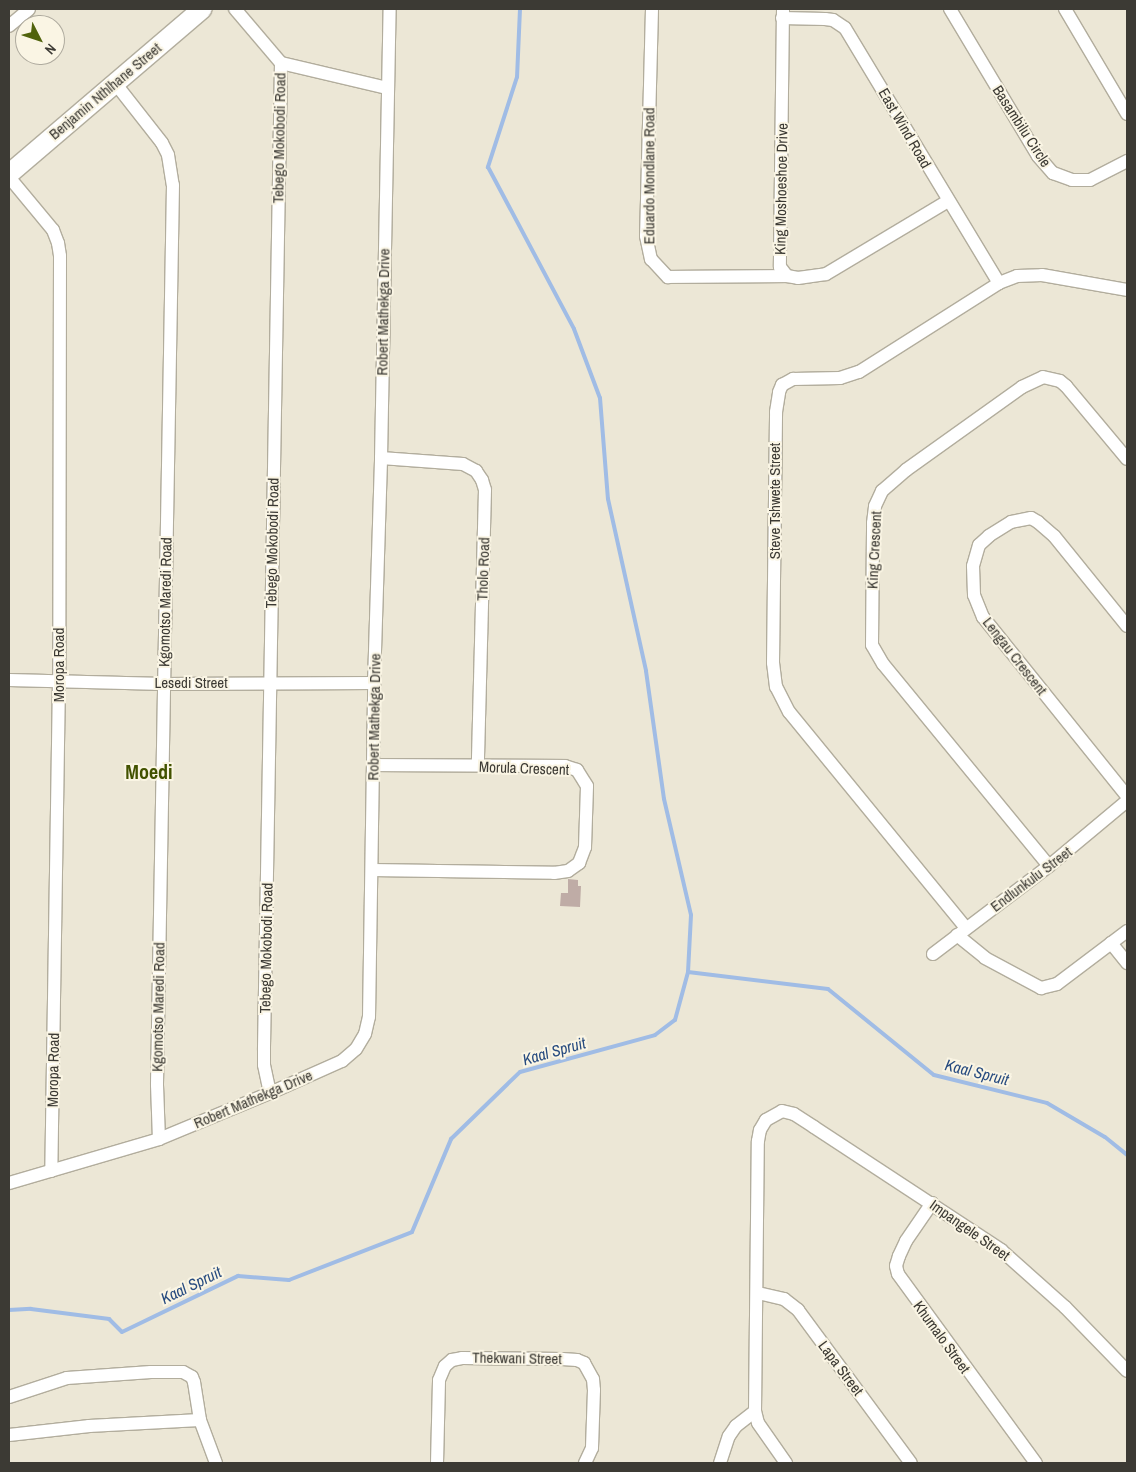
<!DOCTYPE html>
<html>
<head>
<meta charset="utf-8">
<style>
  body { margin:0 }
  #map { position:relative; width:1136px; height:1472px; overflow:hidden; background:#ece7d6; font-family:"Archivo Narrow",sans-serif }
  div>[style] { position:absolute }
  .stream>* { height:4px; margin:-2px; padding:0 2px; transform-origin:2px; border-radius:2px; background:#a0bce5 }
  .building>* { inset:0; background:#bfaca6 }
  .roads { filter:drop-shadow(1px 0 #b2ad9d) drop-shadow(-1px 0 #b2ad9d) drop-shadow(0 1px #b2ad9d) drop-shadow(0 -1px #b2ad9d) }
  .street>* { height:12px; margin:-6px; padding:0 6px; transform-origin:6px; border-radius:6px; background:#fff }
  .secondary>* { height:19px; margin:-9.5px; padding:0 9.5px; transform-origin:9.5px; border-radius:9.5px; background:#fff }
  span { translate:-50% -50%; white-space:nowrap; text-align:center; line-height:1.15; -webkit-text-stroke:4px #faf5e4; paint-order:stroke }
  .street-label { font-size:15px; color:#3c3a34 }
  .water-label { font-size:16px; color:#274b7f; font-style:italic }
  .district-label { font-size:20px; color:#425200; font-weight:700 }
  .frame { position:absolute; inset:0; border:10px solid #3c3a34; pointer-events:none }
  .north { position:absolute; left:15px; top:15px; width:50px; height:50px; box-sizing:border-box; background:#faf5e4; border:1px solid #aeaa9e; border-radius:50%; rotate:131deg; font-size:14px; font-weight:700; line-height:20px; text-align:center; color:#3c3a34 }
  .north::after { content:''; display:block; margin:auto; width:18px; height:22px; background:#51630c; clip-path:polygon(50% 0,100% 100%,50% 72%,0 100%) }
</style>
</head>
<body>
<div id="map">
  <div class="stream">
    <div style="left:520px;top:9px;width:68px;rotate:92.5deg"></div>
    <div style="left:517px;top:77px;width:95px;rotate:107.9deg"></div>
    <div style="left:488px;top:167px;width:183px;rotate:62deg"></div>
    <div style="left:574px;top:329px;width:74px;rotate:69.4deg"></div>
    <div style="left:600px;top:398px;width:101px;rotate:85.5deg"></div>
    <div style="left:608px;top:499px;width:176px;rotate:77.5deg"></div>
    <div style="left:646px;top:671px;width:129px;rotate:82deg"></div>
    <div style="left:664px;top:799px;width:119px;rotate:76.9deg"></div>
    <div style="left:691px;top:915px;width:57px;rotate:93deg"></div>
    <div style="left:9px;top:1310px;width:22px;rotate:-3deg"></div>
    <div style="left:31px;top:1309px;width:79px;rotate:7.3deg"></div>
    <div style="left:109px;top:1319px;width:18px;rotate:45deg"></div>
    <div style="left:122px;top:1332px;width:129px;rotate:-25.8deg"></div>
    <div style="left:238px;top:1276px;width:51px;rotate:4.5deg"></div>
    <div style="left:289px;top:1280px;width:132px;rotate:-21.3deg"></div>
    <div style="left:412px;top:1232px;width:101px;rotate:-67.2deg"></div>
    <div style="left:451px;top:1139px;width:96px;rotate:-44.2deg"></div>
    <div style="left:520px;top:1072px;width:140px;rotate:-15.3deg"></div>
    <div style="left:655px;top:1035px;width:25px;rotate:-37deg"></div>
    <div style="left:675px;top:1020px;width:50px;rotate:-74.8deg"></div>
    <div style="left:688px;top:972px;width:141px;rotate:6.9deg"></div>
    <div style="left:828px;top:989px;width:136px;rotate:39.1deg"></div>
    <div style="left:934px;top:1075px;width:116px;rotate:13.9deg"></div>
    <div style="left:1047px;top:1103px;width:67px;rotate:30.4deg"></div>
    <div style="left:1105px;top:1137px;width:28px;rotate:39deg"></div>
  </div>
  <div class="building">
    <div style="clip-path:polygon(568px 879px,578px 880px,578px 886px,581px 886px,580px 907px,560px 906px,561px 893px,568px 893px)"></div>
  </div>
  <div class="roads">
    <div class="street">
      <div style="left:235px;top:9px;width:71px;rotate:49.6deg"></div>
      <div style="left:281px;top:63px;width:987px;rotate:90.99deg"></div>
      <div style="left:264px;top:1050px;width:15px;rotate:90deg"></div>
      <div style="left:264px;top:1065px;width:29px;rotate:78deg"></div>
      <div style="left:652px;top:9px;width:227px;rotate:91.5deg"></div>
      <div style="left:646px;top:236px;width:24px;rotate:78deg"></div>
      <div style="left:651px;top:259px;width:25px;rotate:47deg"></div>
      <div style="left:668px;top:277px;width:119px;rotate:-0.5deg"></div>
      <div style="left:783px;top:9px;width:258px;rotate:90.7deg"></div>
      <div style="left:780px;top:267px;width:11px;rotate:52deg"></div>
      <div style="left:787px;top:276px;width:11px;rotate:10deg"></div>
      <div style="left:798px;top:278px;width:28px;rotate:-8deg"></div>
      <div style="left:826px;top:274px;width:142px;rotate:-30.9deg"></div>
      <div style="left:950px;top:9px;width:171px;rotate:59.1deg"></div>
      <div style="left:1038px;top:156px;width:23px;rotate:49deg"></div>
      <div style="left:1053px;top:173px;width:20px;rotate:20deg"></div>
      <div style="left:1072px;top:180px;width:18px"></div>
      <div style="left:1090px;top:180px;width:42px;rotate:-27.2deg"></div>
      <div style="left:1065px;top:9px;width:122px;rotate:59.4deg"></div>
      <div style="left:782px;top:18px;width:43px;rotate:1.3deg"></div>
      <div style="left:825px;top:19px;width:8px;rotate:7deg"></div>
      <div style="left:833px;top:20px;width:14px;rotate:34deg"></div>
      <div style="left:845px;top:28px;width:298px;rotate:58.9deg"></div>
      <div style="left:9px;top:26px;width:26px;rotate:-40deg"></div>
      <div style="left:281px;top:63px;width:109px;rotate:13.3deg"></div>
      <div style="left:115px;top:83px;width:76px;rotate:51.9deg"></div>
      <div style="left:162px;top:143px;width:13px;rotate:63deg"></div>
      <div style="left:168px;top:155px;width:30px;rotate:81deg"></div>
      <div style="left:173px;top:185px;width:900px;rotate:91.02deg"></div>
      <div style="left:157px;top:1085px;width:54px;rotate:87.9deg"></div>
      <div style="left:9px;top:177px;width:69px;rotate:50.3deg"></div>
      <div style="left:53px;top:230px;width:14px;rotate:69deg"></div>
      <div style="left:58px;top:243px;width:13px;rotate:81deg"></div>
      <div style="left:60px;top:256px;width:425px;rotate:90.1deg"></div>
      <div style="left:59px;top:681px;width:490px;rotate:90.9deg"></div>
      <div style="left:381px;top:458px;width:82px;rotate:4.2deg"></div>
      <div style="left:463px;top:464px;width:15px;rotate:28deg"></div>
      <div style="left:476px;top:471px;width:11px;rotate:56deg"></div>
      <div style="left:482px;top:480px;width:10px;rotate:73deg"></div>
      <div style="left:485px;top:490px;width:275px;rotate:91.5deg"></div>
      <div style="left:1127px;top:626px;width:116px;rotate:-129deg"></div>
      <div style="left:1054px;top:536px;width:21px;rotate:-139deg"></div>
      <div style="left:1038px;top:522px;width:8px;rotate:-150deg"></div>
      <div style="left:1031px;top:518px;width:20px;rotate:169deg"></div>
      <div style="left:1011px;top:522px;width:26px;rotate:148deg"></div>
      <div style="left:989px;top:536px;width:13px;rotate:138deg"></div>
      <div style="left:979px;top:545px;width:22px;rotate:106deg"></div>
      <div style="left:973px;top:566px;width:29px;rotate:88deg"></div>
      <div style="left:974px;top:595px;width:24px;rotate:68deg"></div>
      <div style="left:983px;top:617px;width:230px;rotate:51.2deg"></div>
      <div style="left:9px;top:680px;width:155px;rotate:1.5deg"></div>
      <div style="left:164px;top:684px;width:210px;rotate:-0.3deg"></div>
      <div style="left:1049px;top:866px;width:261px;rotate:-129.4deg"></div>
      <div style="left:883px;top:664px;width:22px;rotate:-120deg"></div>
      <div style="left:872px;top:645px;width:122px;rotate:-89.5deg"></div>
      <div style="left:873px;top:523px;width:17px;rotate:-83deg"></div>
      <div style="left:875px;top:506px;width:17px;rotate:-65deg"></div>
      <div style="left:882px;top:491px;width:32px;rotate:-41deg"></div>
      <div style="left:906px;top:470px;width:143px;rotate:-35.6deg"></div>
      <div style="left:1022px;top:387px;width:23px;rotate:-25deg"></div>
      <div style="left:1043px;top:377px;width:17px;rotate:13deg"></div>
      <div style="left:1060px;top:381px;width:8px;rotate:40deg"></div>
      <div style="left:1066px;top:386px;width:95px;rotate:50.1deg"></div>
      <div style="left:372px;top:870px;width:182px;rotate:0.9deg"></div>
      <div style="left:554px;top:873px;width:14px;rotate:-8deg"></div>
      <div style="left:568px;top:871px;width:14px;rotate:-36deg"></div>
      <div style="left:579px;top:863px;width:17px;rotate:-69deg"></div>
      <div style="left:585px;top:847px;width:61px;rotate:-88.1deg"></div>
      <div style="left:587px;top:786px;width:19px;rotate:-122deg"></div>
      <div style="left:577px;top:770px;width:13px;rotate:-162deg"></div>
      <div style="left:565px;top:766px;width:192px;rotate:-179.7deg"></div>
      <div style="left:966px;top:928px;width:279px;rotate:-129.3deg"></div>
      <div style="left:789px;top:712px;width:28px;rotate:-117deg"></div>
      <div style="left:776px;top:687px;width:24px;rotate:-97deg"></div>
      <div style="left:773px;top:663px;width:251px;rotate:-89.3deg"></div>
      <div style="left:776px;top:412px;width:20px;rotate:-81deg"></div>
      <div style="left:779px;top:392px;width:8px;rotate:-67deg"></div>
      <div style="left:782px;top:385px;width:13px;rotate:-29deg"></div>
      <div style="left:793px;top:379px;width:47px;rotate:-1.2deg"></div>
      <div style="left:840px;top:378px;width:20px;rotate:-18deg"></div>
      <div style="left:859px;top:372px;width:166px;rotate:-32.4deg"></div>
      <div style="left:999px;top:283px;width:19px;rotate:-21deg"></div>
      <div style="left:1017px;top:276px;width:25px;rotate:-2deg"></div>
      <div style="left:1042px;top:275px;width:86px;rotate:10deg"></div>
      <div style="left:957px;top:935px;width:36px;rotate:39deg"></div>
      <div style="left:985px;top:958px;width:64px;rotate:28.2deg"></div>
      <div style="left:1041px;top:988px;width:16px;rotate:-14deg"></div>
      <div style="left:1057px;top:984px;width:88px;rotate:-37.1deg"></div>
      <div style="left:1111px;top:943px;width:26px;rotate:51deg"></div>
      <div style="left:933px;top:954px;width:146px;rotate:-37.2deg"></div>
      <div style="left:1049px;top:866px;width:102px;rotate:-39.8deg"></div>
      <div style="left:9px;top:1183px;width:156px;rotate:-16.3deg"></div>
      <div style="left:159px;top:1139px;width:120px;rotate:-22.5deg"></div>
      <div style="left:270px;top:1093px;width:79px;rotate:-24deg"></div>
      <div style="left:342px;top:1061px;width:18px;rotate:-41deg"></div>
      <div style="left:356px;top:1049px;width:17px;rotate:-59deg"></div>
      <div style="left:365px;top:1034px;width:17px;rotate:-77deg"></div>
      <div style="left:369px;top:1017px;width:334px;rotate:-89.1deg"></div>
      <div style="left:374px;top:683px;width:225px;rotate:-88.2deg"></div>
      <div style="left:381px;top:458px;width:449px;rotate:-88.9deg"></div>
      <div style="left:932px;top:1203px;width:46px;rotate:124.4deg"></div>
      <div style="left:906px;top:1241px;width:17px;rotate:115deg"></div>
      <div style="left:899px;top:1256px;width:10px;rotate:107deg"></div>
      <div style="left:896px;top:1266px;width:8px;rotate:76deg"></div>
      <div style="left:898px;top:1274px;width:234px;rotate:53.9deg"></div>
      <div style="left:758px;top:1293px;width:27px;rotate:13deg"></div>
      <div style="left:784px;top:1299px;width:18px;rotate:38deg"></div>
      <div style="left:798px;top:1310px;width:190px;rotate:53.6deg"></div>
      <div style="left:9px;top:1397px;width:61px;rotate:-18.1deg"></div>
      <div style="left:67px;top:1378px;width:84px;rotate:-4.1deg"></div>
      <div style="left:151px;top:1372px;width:32px"></div>
      <div style="left:183px;top:1372px;width:10px;rotate:29deg"></div>
      <div style="left:192px;top:1377px;width:5px;rotate:68deg"></div>
      <div style="left:194px;top:1382px;width:38px;rotate:81deg"></div>
      <div style="left:200px;top:1420px;width:46px;rotate:69.6deg"></div>
      <div style="left:755px;top:1411px;width:12px;rotate:76deg"></div>
      <div style="left:758px;top:1423px;width:49px;rotate:55deg"></div>
      <div style="left:9px;top:1435px;width:81px;rotate:-6.4deg"></div>
      <div style="left:89px;top:1426px;width:111px;rotate:-3.1deg"></div>
      <div style="left:437px;top:1463px;width:83px;rotate:-88.6deg"></div>
      <div style="left:439px;top:1380px;width:15px;rotate:-67deg"></div>
      <div style="left:445px;top:1366px;width:9px;rotate:-41deg"></div>
      <div style="left:452px;top:1360px;width:10px;rotate:-11deg"></div>
      <div style="left:462px;top:1358px;width:100px;rotate:0.6deg"></div>
      <div style="left:562px;top:1359px;width:15px;rotate:4deg"></div>
      <div style="left:577px;top:1360px;width:8px;rotate:23deg"></div>
      <div style="left:584px;top:1363px;width:18px;rotate:61deg"></div>
      <div style="left:593px;top:1379px;width:11px;rotate:85deg"></div>
      <div style="left:594px;top:1390px;width:58px;rotate:92deg"></div>
      <div style="left:592px;top:1448px;width:17px;rotate:115deg"></div>
      <div style="left:720px;top:1463px;width:28px;rotate:-72deg"></div>
      <div style="left:729px;top:1436px;width:12px;rotate:-55deg"></div>
      <div style="left:736px;top:1426px;width:24px;rotate:-38deg"></div>
      <div style="left:755px;top:1411px;width:270px;rotate:-89.4deg"></div>
      <div style="left:758px;top:1141px;width:11px;rotate:-80deg"></div>
      <div style="left:760px;top:1130px;width:12px;rotate:-59deg"></div>
      <div style="left:766px;top:1120px;width:18px;rotate:-29deg"></div>
      <div style="left:782px;top:1111px;width:12px;rotate:14deg"></div>
      <div style="left:794px;top:1114px;width:24px;rotate:33deg"></div>
      <div style="left:814px;top:1127px;width:224px;rotate:33.3deg"></div>
      <div style="left:1001px;top:1250px;width:86px;rotate:41.7deg"></div>
      <div style="left:1065px;top:1307px;width:89px;rotate:45.9deg"></div>
    </div>
    <div class="secondary">
      <div style="left:9px;top:173px;width:253px;rotate:-40.5deg"></div>
    </div>
  </div>
  <div class="street-label">
    <span style="left:105px;top:91px;rotate:-40deg">Benjamin Nthlhane Street</span>
    <span style="left:1022px;top:126px;rotate:57deg">Basambilu Circle</span>
    <span style="left:905px;top:128px;rotate:60deg">East Wind Road</span>
    <span style="left:279px;top:138px;rotate:-89deg">Tebego Mokobodi Road</span>
    <span style="left:649px;top:176px;rotate:-90deg">Eduardo Mondlane Road</span>
    <span style="left:781px;top:189px;rotate:-89deg">King Moshoeshoe Drive</span>
    <span style="left:383px;top:312px;rotate:-89deg">Robert Mathekga Drive</span>
    <span style="left:775px;top:501px;rotate:-90deg">Steve Tshwete Street</span>
    <span style="left:272px;top:543px;rotate:-89deg">Tebego Mokobodi Road</span>
    <span style="left:874px;top:550px;rotate:-87deg">King Crescent</span>
    <span style="left:483px;top:569px;rotate:-88deg">Tholo Road</span>
    <span style="left:165px;top:602px;rotate:-89deg">Kgomotso Maredi Road</span>
    <span style="left:1015px;top:656px;rotate:52deg">Lengau Crescent</span>
    <span style="left:59px;top:665px;rotate:-90deg">Moropa Road</span>
    <span style="left:191px;top:683px">Lesedi Street</span>
    <span style="left:374px;top:717px;rotate:-89deg">Robert Mathekga Drive</span>
    <span style="left:524px;top:768px;rotate:2deg">Morula Crescent</span>
    <span style="left:1031px;top:879px;rotate:-37deg">Endlunkulu Street</span>
    <span style="left:266px;top:948px;rotate:-89deg">Tebego Mokobodi Road</span>
    <span style="left:158px;top:1007px;rotate:-89deg">Kgomotso Maredi Road</span>
    <span style="left:53px;top:1070px;rotate:-89deg">Moropa Road</span>
    <span style="left:253px;top:1099px;rotate:-23deg">Robert Mathekga Drive</span>
    <span style="left:970px;top:1230px;rotate:35deg">Impangele Street</span>
    <span style="left:942px;top:1337px;rotate:54deg">Khumalo Street</span>
    <span style="left:517px;top:1358px;rotate:1deg">Thekwani Street</span>
    <span style="left:841px;top:1368px;rotate:53deg">Lapa Street</span>
  </div>
  <div class="water-label">
    <span style="left:554px;top:1051px;rotate:-16deg">Kaal Spruit</span>
    <span style="left:977px;top:1072px;rotate:14deg">Kaal Spruit</span>
    <span style="left:191px;top:1285px;rotate:-26deg">Kaal Spruit</span>
  </div>
  <div class="district-label">
    <span style="left:149px;top:771px">Moedi</span>
  </div>
  <div class="frame"></div>
  <div class="north">N</div>
</div>
</body>
</html>
